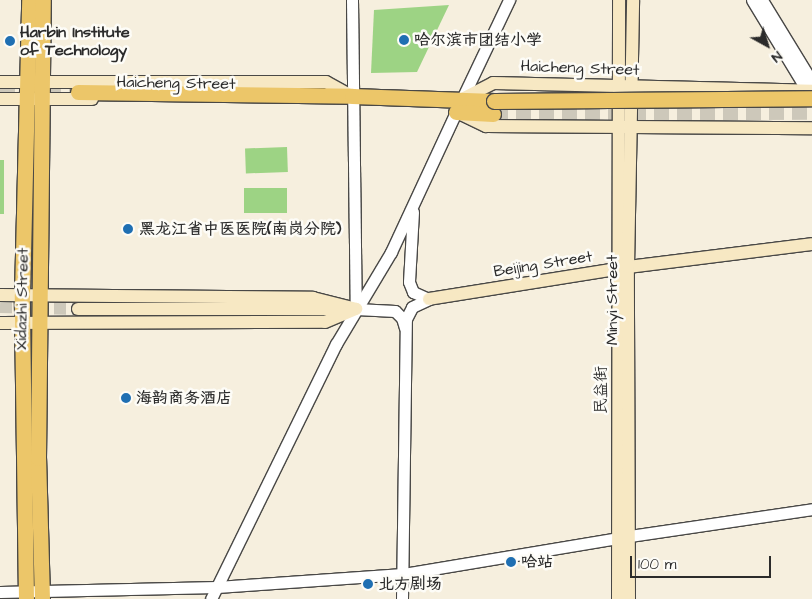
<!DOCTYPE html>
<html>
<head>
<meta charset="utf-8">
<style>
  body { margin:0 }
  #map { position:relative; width:812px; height:599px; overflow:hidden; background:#f6efde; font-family:"Architects Daughter","LXGW WenKai TC",sans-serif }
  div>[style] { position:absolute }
  .green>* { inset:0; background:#9dd384; transform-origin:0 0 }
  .secondary-tunnel>* { height:12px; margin-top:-6px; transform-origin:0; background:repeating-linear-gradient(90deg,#cdc8ba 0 12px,transparent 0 18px) }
  .primary-tunnel>* { height:15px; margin-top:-7.5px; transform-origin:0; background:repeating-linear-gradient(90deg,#cdc8ba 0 15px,transparent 0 23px) }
  .roads { filter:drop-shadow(1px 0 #494846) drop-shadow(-1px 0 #494846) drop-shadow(0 1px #494846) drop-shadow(0 -1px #494846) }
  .tertiary>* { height:11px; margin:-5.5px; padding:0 5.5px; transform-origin:5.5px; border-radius:5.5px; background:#fff }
  .secondary>* { height:12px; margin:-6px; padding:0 6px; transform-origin:6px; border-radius:6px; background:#f7e8c3 }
  .primary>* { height:15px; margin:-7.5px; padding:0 7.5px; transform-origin:7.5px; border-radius:7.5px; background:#ecc669 }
  .bridges { filter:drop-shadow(1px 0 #494846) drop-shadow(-1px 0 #494846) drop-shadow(0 1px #494846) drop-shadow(0 -1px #494846) }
  .primary-bridge>* { height:15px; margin:-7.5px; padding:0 7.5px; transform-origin:7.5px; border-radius:7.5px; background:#ecc669 }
  .dots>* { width:14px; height:14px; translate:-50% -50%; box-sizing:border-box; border:2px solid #fdfcf7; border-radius:50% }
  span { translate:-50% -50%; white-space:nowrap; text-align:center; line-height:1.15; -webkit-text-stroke:5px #fdfcf7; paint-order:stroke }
  .poi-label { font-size:16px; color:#2b2b2b; font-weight:700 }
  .left { translate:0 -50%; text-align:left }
  .street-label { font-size:16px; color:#2b2b2b }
  .north { position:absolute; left:742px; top:20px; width:50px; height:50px; -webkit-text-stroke:4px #fdfcf7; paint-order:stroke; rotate:141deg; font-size:14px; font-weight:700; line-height:20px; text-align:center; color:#2b2b2b }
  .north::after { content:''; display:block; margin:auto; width:18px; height:22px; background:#2b2b2b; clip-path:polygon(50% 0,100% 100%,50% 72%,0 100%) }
  .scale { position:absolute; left:630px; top:556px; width:141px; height:22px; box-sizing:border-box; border:2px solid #2b2b2b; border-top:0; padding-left:6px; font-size:15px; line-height:18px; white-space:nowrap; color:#2b2b2b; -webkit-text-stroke:4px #fdfcf7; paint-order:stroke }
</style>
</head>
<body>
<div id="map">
  <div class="green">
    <div style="clip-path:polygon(449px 5px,417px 72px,371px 73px,374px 10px)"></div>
    <div style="left:287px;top:147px;width:25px;height:42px;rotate:88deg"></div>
    <div style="left:0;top:160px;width:4px;height:54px"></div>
    <div style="left:287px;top:188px;width:25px;height:43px;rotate:90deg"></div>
  </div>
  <div class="secondary-tunnel">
    <div style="left:0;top:307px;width:78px;rotate:1.5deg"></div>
  </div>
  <div class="primary-tunnel">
    <div style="left:0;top:91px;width:78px;rotate:0.7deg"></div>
    <div style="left:493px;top:114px;width:319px;rotate:-0.4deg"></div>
  </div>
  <div class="roads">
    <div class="tertiary">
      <div style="left:352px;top:0;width:309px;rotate:89.3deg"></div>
      <div style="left:356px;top:309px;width:39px;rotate:3deg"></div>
      <div style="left:395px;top:311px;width:10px;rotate:45deg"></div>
      <div style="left:402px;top:318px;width:10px;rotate:73deg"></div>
      <div style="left:752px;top:0;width:114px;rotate:58.7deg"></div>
      <div style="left:762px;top:0;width:96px;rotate:58.6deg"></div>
      <div style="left:462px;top:99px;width:110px;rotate:-64.6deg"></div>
      <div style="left:413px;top:212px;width:70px;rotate:93.3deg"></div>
      <div style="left:409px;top:282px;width:11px;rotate:68deg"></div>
      <div style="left:413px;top:292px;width:17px;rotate:24deg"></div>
      <div style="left:0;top:592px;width:217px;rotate:-1.3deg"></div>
      <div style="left:217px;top:587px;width:186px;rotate:-4deg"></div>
      <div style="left:403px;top:574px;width:230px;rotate:-9.5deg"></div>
      <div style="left:630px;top:536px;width:184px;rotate:-8.4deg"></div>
      <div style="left:211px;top:599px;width:284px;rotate:-63.9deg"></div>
      <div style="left:336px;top:344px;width:107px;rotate:-59.1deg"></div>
      <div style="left:391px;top:252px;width:154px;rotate:-65.1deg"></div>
      <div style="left:402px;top:599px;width:280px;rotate:-89.2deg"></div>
      <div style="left:406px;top:319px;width:13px;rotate:-63deg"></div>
      <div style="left:412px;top:307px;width:19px;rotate:-25deg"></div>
    </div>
    <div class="secondary">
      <div style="left:0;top:82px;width:326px"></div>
      <div style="left:326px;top:82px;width:29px;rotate:29deg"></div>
      <div style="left:0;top:99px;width:92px"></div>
      <div style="left:462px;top:99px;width:35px;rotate:-27deg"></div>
      <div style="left:493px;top:83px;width:319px;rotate:1.4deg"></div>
      <div style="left:459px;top:113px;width:30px;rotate:26deg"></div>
      <div style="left:486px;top:126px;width:326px;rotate:0.4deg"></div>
      <div style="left:0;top:295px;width:313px;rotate:0.5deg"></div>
      <div style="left:313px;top:298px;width:44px;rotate:14.3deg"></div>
      <div style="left:429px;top:299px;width:202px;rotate:-9.1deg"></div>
      <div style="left:628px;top:267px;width:185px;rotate:-7.1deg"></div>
      <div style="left:78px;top:309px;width:258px"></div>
      <div style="left:0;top:323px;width:325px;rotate:-0.2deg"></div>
      <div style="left:325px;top:322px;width:34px;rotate:-23deg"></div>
      <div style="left:618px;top:599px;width:599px;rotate:-89.9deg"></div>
      <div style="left:629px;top:599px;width:332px;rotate:-90.2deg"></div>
      <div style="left:628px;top:267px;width:267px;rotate:-88.9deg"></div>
    </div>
    <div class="primary">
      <div style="left:78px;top:92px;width:274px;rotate:0.8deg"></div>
      <div style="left:352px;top:96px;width:142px;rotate:2deg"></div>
      <div style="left:456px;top:112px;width:37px;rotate:3deg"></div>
      <div style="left:26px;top:599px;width:304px;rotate:-90.8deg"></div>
      <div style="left:22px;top:295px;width:295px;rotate:-88.6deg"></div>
      <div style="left:42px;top:599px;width:141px;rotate:-91.6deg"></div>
      <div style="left:38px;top:458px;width:458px;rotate:-89.4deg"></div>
    </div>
  </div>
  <div class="bridges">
    <div class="primary-bridge">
      <div style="left:494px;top:101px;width:318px;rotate:-0.5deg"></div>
    </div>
  </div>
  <div class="dots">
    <div style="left:404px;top:40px;background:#1f6fb2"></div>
    <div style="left:10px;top:41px;background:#1f6fb2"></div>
    <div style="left:128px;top:229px;background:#1f6fb2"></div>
    <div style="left:126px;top:398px;background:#1f6fb2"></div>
    <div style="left:511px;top:562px;background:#1f6fb2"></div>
    <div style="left:368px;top:584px;background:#1f6fb2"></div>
  </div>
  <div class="poi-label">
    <span class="left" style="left:20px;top:41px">Harbin Institute<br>of Technology</span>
    <span class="left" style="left:414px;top:40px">哈尔滨市团结小学</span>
    <span class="left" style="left:139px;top:229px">黑龙江省中医医院(南岗分院)</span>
    <span class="left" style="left:136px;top:398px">海韵商务酒店</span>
    <span class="left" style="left:521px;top:562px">哈站</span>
    <span class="left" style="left:378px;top:584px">北方剧场</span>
  </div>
  <div class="street-label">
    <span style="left:580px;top:68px;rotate:2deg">Haicheng Street</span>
    <span style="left:176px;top:83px;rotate:1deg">Haicheng Street</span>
    <span style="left:543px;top:264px;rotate:-9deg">Beijing Street</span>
    <span style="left:22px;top:299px;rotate:-89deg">Xidazhi Street</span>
    <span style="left:612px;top:300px;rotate:-90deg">Minyi Street</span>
    <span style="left:601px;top:390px;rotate:-90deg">民益街</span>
  </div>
  <div class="north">N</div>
  <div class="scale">100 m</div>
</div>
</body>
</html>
